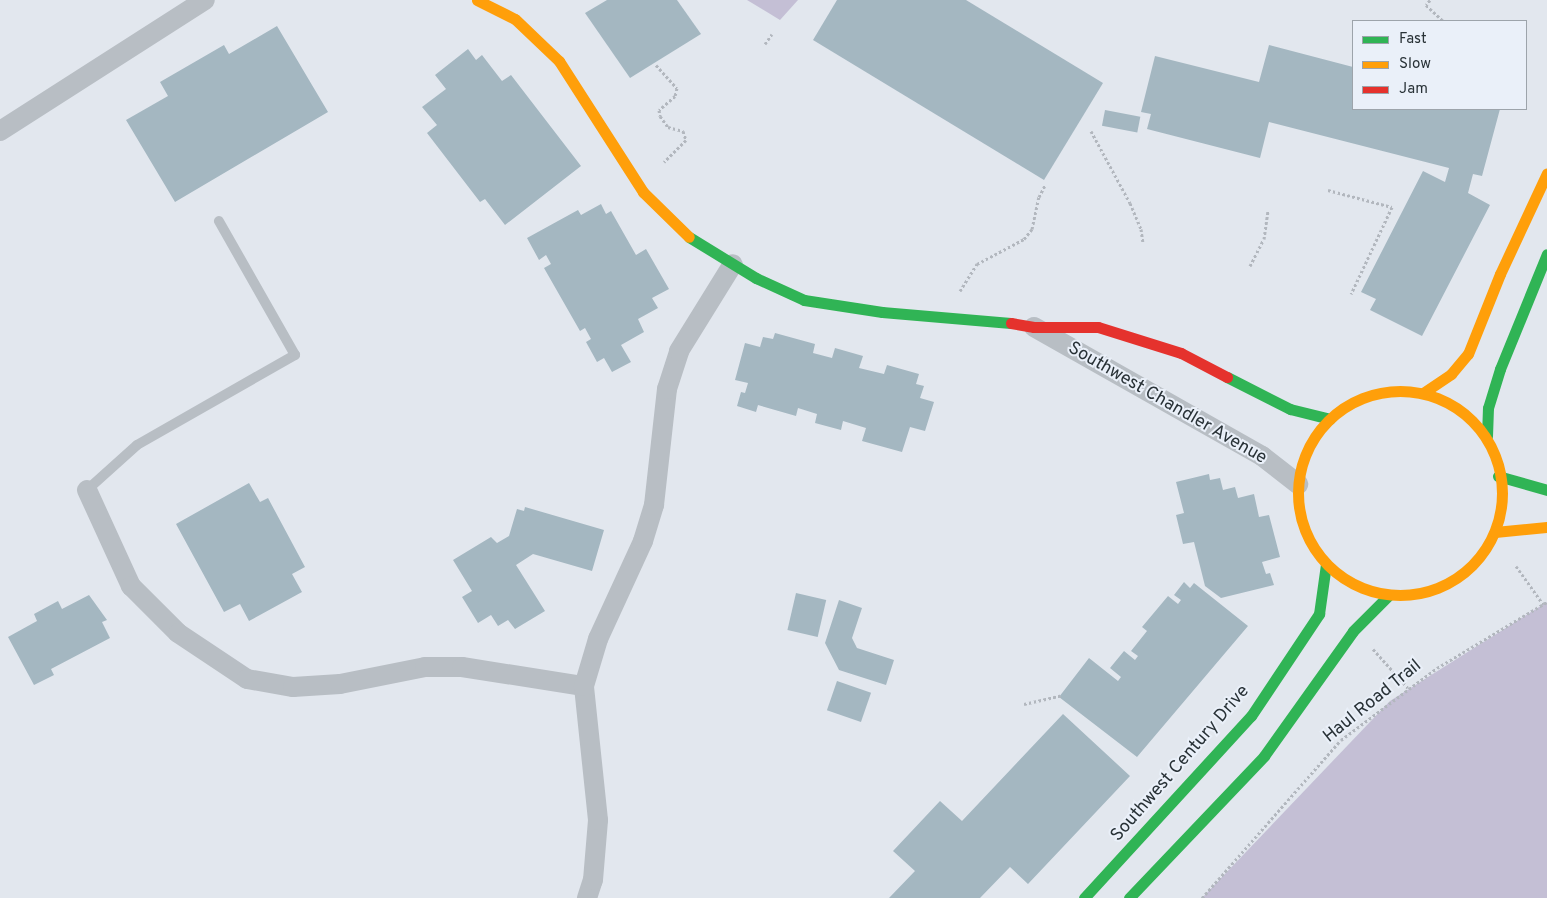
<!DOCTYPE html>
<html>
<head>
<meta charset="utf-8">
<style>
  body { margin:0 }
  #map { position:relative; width:1547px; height:898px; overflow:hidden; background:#e2e7ee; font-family:Overpass,sans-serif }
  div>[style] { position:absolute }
  .green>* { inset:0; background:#c4bfd5 }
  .building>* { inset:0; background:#a4b7c1; transform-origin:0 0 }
  .path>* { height:3px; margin-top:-1.5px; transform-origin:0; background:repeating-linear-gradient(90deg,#b2b7be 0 2.5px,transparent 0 5px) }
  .lane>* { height:10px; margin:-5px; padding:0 5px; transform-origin:5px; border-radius:5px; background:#b8bec4 }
  .street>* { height:20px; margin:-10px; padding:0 10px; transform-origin:10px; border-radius:10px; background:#b8bec4 }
  .fast>* { height:11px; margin:-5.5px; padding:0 5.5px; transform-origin:5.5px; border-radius:5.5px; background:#30b455 }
  .slow>* { height:11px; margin:-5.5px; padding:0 5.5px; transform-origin:5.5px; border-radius:5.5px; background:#ff9f0a }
  .slow>.ring { margin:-5.5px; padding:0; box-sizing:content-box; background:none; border:11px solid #ff9f0a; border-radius:50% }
  .jam>* { height:11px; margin:-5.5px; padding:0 5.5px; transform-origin:5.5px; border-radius:5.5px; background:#e5322d }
  span { translate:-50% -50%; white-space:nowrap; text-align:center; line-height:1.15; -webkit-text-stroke:4px #eaf0f9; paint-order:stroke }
  .street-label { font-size:18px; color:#293237 }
  .legend { position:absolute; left:1352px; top:20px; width:175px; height:90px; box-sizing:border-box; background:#eaf0f9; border:1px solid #9da4ab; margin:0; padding:6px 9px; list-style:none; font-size:15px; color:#293237 }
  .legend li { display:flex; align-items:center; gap:10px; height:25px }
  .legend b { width:25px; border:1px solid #9da4ab }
</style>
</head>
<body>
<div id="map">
  <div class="green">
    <div style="clip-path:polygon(747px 0,798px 0,780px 20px)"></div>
    <div style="clip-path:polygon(1547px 602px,1547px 898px,1202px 898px,1390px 701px)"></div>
  </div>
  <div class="building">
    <div style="clip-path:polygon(607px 0,677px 0,701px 34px,630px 78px,585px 13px)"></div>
    <div style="clip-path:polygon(837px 0,966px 0,1103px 83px,1044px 180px,813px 40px)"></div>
    <div style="clip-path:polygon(277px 26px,328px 112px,175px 202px,126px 120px,168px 96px,160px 82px,224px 45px,229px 54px)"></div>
    <div style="clip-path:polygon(1269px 45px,1353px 67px,1353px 109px,1500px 109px,1482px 176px,1473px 174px,1468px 193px,1490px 205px,1422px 336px,1370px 310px,1376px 299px,1361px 292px,1423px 171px,1445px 182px,1449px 168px,1269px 122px,1260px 158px,1147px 129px,1151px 114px,1141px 112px,1155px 56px,1259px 82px)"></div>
    <div style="clip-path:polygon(468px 49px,476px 60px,482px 55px,502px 81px,511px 75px,581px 166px,505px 225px,485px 199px,480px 202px,427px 133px,437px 125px,422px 107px,446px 89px,435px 75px)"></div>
    <div style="left:1105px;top:110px;width:36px;height:16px;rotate:11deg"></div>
    <div style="clip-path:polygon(601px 204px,606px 214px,611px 211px,636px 255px,646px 249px,669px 289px,652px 298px,658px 308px,638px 319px,644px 332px,621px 345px,631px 362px,612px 372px,604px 358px,597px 362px,586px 342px,591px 339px,585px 328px,580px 331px,544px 268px,551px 264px,546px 255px,539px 260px,527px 238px,578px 210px,581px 215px)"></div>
    <div style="clip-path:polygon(775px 333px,815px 344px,813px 353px,832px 358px,835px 348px,863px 356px,859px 368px,884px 374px,887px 365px,919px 374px,916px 384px,924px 386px,920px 398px,934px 402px,925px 431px,910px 427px,902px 452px,862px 441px,866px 428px,843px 421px,841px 430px,815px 423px,817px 414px,798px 408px,796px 416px,758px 405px,756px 412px,737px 406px,741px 392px,745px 393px,748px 383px,735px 380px,745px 343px,760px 347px,763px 337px,773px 339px)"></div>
    <div style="clip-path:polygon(1209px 474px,1210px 480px,1220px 478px,1223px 490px,1235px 487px,1238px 498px,1254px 494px,1259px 517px,1269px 515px,1280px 557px,1262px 562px,1266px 574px,1270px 573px,1274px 585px,1221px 598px,1205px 586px,1194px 542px,1183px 544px,1176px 515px,1184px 513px,1176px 482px)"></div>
    <div style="clip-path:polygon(249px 483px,260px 502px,268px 498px,305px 567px,292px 574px,302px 592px,249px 621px,240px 604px,224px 612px,176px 524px)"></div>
    <div style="clip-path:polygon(525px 507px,604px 530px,592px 571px,533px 554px,516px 565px,545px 611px,515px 629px,508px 620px,498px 626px,491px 615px,478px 623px,462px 597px,472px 591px,453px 560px,491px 537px,497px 543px,509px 536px,517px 509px,524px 511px)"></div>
    <div style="clip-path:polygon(1184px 582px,1190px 588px,1194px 583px,1248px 626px,1137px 757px,1059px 697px,1089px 658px,1118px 681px,1121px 677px,1110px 668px,1124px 651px,1135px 660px,1138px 656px,1131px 651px,1147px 631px,1142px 627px,1168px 596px,1178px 604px,1181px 600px,1174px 595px)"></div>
    <div style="left:796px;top:593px;width:31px;height:38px;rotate:13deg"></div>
    <div style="clip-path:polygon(89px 595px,107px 620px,102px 622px,110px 638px,51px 669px,54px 675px,34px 685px,8px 637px,37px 621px,34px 614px,58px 601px,62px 609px)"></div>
    <div style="clip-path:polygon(839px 600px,862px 608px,852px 638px,857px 648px,894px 660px,886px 685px,839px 670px,825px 643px)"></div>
    <div style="left:837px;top:681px;width:36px;height:31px;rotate:19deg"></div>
    <div style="clip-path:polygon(1063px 714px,1130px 776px,1028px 884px,1010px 867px,980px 898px,889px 898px,915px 871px,893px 851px,940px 801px,962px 821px)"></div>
  </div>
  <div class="path">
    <div style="left:1430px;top:0;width:6px;rotate:129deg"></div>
    <div style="left:1426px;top:5px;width:23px;rotate:43deg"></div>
    <div style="left:765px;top:44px;width:12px;rotate:-55deg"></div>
    <div style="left:656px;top:65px;width:31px;rotate:48deg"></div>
    <div style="left:677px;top:88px;width:8px;rotate:104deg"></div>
    <div style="left:675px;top:96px;width:21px;rotate:139deg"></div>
    <div style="left:659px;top:110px;width:6px;rotate:81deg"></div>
    <div style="left:660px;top:116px;width:14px;rotate:54deg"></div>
    <div style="left:668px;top:127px;width:16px;rotate:15deg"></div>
    <div style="left:683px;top:131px;width:9px;rotate:72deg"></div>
    <div style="left:686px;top:140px;width:31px;rotate:135deg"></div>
    <div style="left:1091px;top:131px;width:82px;rotate:61.6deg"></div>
    <div style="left:1130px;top:203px;width:28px;rotate:67deg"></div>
    <div style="left:1141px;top:229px;width:14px;rotate:82deg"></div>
    <div style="left:1328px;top:190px;width:66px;rotate:14.9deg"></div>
    <div style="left:1392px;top:207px;width:96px;rotate:115.2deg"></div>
    <div style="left:1250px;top:266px;width:30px;rotate:-63deg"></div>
    <div style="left:1264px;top:239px;width:29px;rotate:-82deg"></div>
    <div style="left:960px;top:291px;width:32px;rotate:-58deg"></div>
    <div style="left:977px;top:264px;width:53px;rotate:-28deg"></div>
    <div style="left:1024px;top:239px;width:13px;rotate:-51deg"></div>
    <div style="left:1032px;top:229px;width:33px;rotate:-78deg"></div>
    <div style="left:1039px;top:197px;width:13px;rotate:-63deg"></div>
    <div style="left:1516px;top:566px;width:47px;rotate:54.6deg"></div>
    <div style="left:1373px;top:649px;width:52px;rotate:48.1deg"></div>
    <div style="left:1024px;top:704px;width:39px;rotate:-13deg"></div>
    <div style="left:1202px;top:898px;width:210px;rotate:-48.7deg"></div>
    <div style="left:1341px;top:740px;width:120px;rotate:-36.9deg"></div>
    <div style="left:1437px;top:668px;width:128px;rotate:-31deg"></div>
  </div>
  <div class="lane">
    <div style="left:87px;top:490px;width:67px;rotate:-42deg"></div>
    <div style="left:137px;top:445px;width:182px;rotate:-29.7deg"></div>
    <div style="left:295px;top:355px;width:154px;rotate:-119.6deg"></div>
  </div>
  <div class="street">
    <div style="left:0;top:131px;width:243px;rotate:-32.6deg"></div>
    <div style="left:1034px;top:327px;width:262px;rotate:29.5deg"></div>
    <div style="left:1262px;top:456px;width:46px;rotate:37.9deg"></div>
    <div style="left:87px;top:490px;width:106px;rotate:65.4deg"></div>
    <div style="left:131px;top:586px;width:66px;rotate:45deg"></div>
    <div style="left:178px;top:633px;width:83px;rotate:33.7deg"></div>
    <div style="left:247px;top:679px;width:47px;rotate:9.9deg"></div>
    <div style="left:293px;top:687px;width:47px;rotate:-3.7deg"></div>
    <div style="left:340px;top:684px;width:87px;rotate:-11.3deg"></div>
    <div style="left:425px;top:667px;width:37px"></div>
    <div style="left:462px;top:667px;width:123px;rotate:8.9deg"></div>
    <div style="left:587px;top:898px;width:19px;rotate:-72deg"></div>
    <div style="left:593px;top:880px;width:60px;rotate:-85.2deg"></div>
    <div style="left:598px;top:820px;width:135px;rotate:-96deg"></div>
    <div style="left:584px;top:686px;width:49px;rotate:-73.4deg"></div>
    <div style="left:598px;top:639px;width:108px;rotate:-65.3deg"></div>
    <div style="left:643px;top:541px;width:38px;rotate:-73deg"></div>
    <div style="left:654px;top:505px;width:117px;rotate:-83.6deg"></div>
    <div style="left:667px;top:389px;width:40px;rotate:-72deg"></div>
    <div style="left:679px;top:351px;width:102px;rotate:-58.2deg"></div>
  </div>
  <div class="fast">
    <div style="left:689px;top:237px;width:79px;rotate:31.5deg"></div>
    <div style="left:756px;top:278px;width:53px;rotate:24.6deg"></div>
    <div style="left:804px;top:300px;width:79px;rotate:8.7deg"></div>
    <div style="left:882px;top:312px;width:129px;rotate:4.9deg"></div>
    <div style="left:1227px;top:377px;width:71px;rotate:26.9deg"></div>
    <div style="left:1290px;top:409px;width:41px;rotate:14deg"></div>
    <div style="left:1487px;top:436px;width:28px;rotate:-88deg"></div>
    <div style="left:1488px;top:408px;width:41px;rotate:-72.9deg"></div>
    <div style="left:1500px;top:369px;width:124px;rotate:-67.8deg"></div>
    <div style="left:1498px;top:476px;width:51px;rotate:15.9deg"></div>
    <div style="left:1084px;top:898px;width:247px;rotate:-47.5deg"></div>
    <div style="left:1251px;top:716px;width:123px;rotate:-56.3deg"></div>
    <div style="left:1319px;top:614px;width:50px;rotate:-82deg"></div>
    <div style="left:1129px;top:898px;width:196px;rotate:-46.4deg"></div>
    <div style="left:1264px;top:756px;width:153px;rotate:-54.5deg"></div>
    <div style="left:1353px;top:631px;width:51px;rotate:-45deg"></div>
  </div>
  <div class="slow">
    <div style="left:477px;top:0;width:42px;rotate:26.6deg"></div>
    <div style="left:515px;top:19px;width:61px;rotate:43.7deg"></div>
    <div style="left:559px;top:61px;width:156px;rotate:57.3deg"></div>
    <div style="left:643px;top:192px;width:64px;rotate:44.4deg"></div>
    <div class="ring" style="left:1298px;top:391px;width:193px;height:193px"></div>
    <div style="left:1423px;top:393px;width:34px;rotate:-34deg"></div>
    <div style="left:1451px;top:374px;width:26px;rotate:-50deg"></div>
    <div style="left:1468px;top:354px;width:86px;rotate:-68.2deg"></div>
    <div style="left:1500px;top:274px;width:111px;rotate:-65deg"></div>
    <div style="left:1495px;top:532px;width:52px;rotate:-5.5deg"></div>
  </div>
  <div class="jam">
    <div style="left:1011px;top:323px;width:23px;rotate:10deg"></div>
    <div style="left:1034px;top:327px;width:64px"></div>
    <div style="left:1098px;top:327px;width:87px;rotate:17.4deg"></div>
    <div style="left:1181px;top:353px;width:52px;rotate:27.6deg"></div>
  </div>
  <div class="street-label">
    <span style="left:1167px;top:404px;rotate:30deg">Southwest Chandler Avenue</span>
    <span style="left:1373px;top:702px;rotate:-39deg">Haul Road Trail</span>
    <span style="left:1181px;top:764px;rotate:-49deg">Southwest Century Drive</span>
  </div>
  <ul class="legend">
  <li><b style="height:6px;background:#30b455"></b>Fast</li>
  <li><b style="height:6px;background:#ff9f0a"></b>Slow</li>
  <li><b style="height:6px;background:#e5322d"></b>Jam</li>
  </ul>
</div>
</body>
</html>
